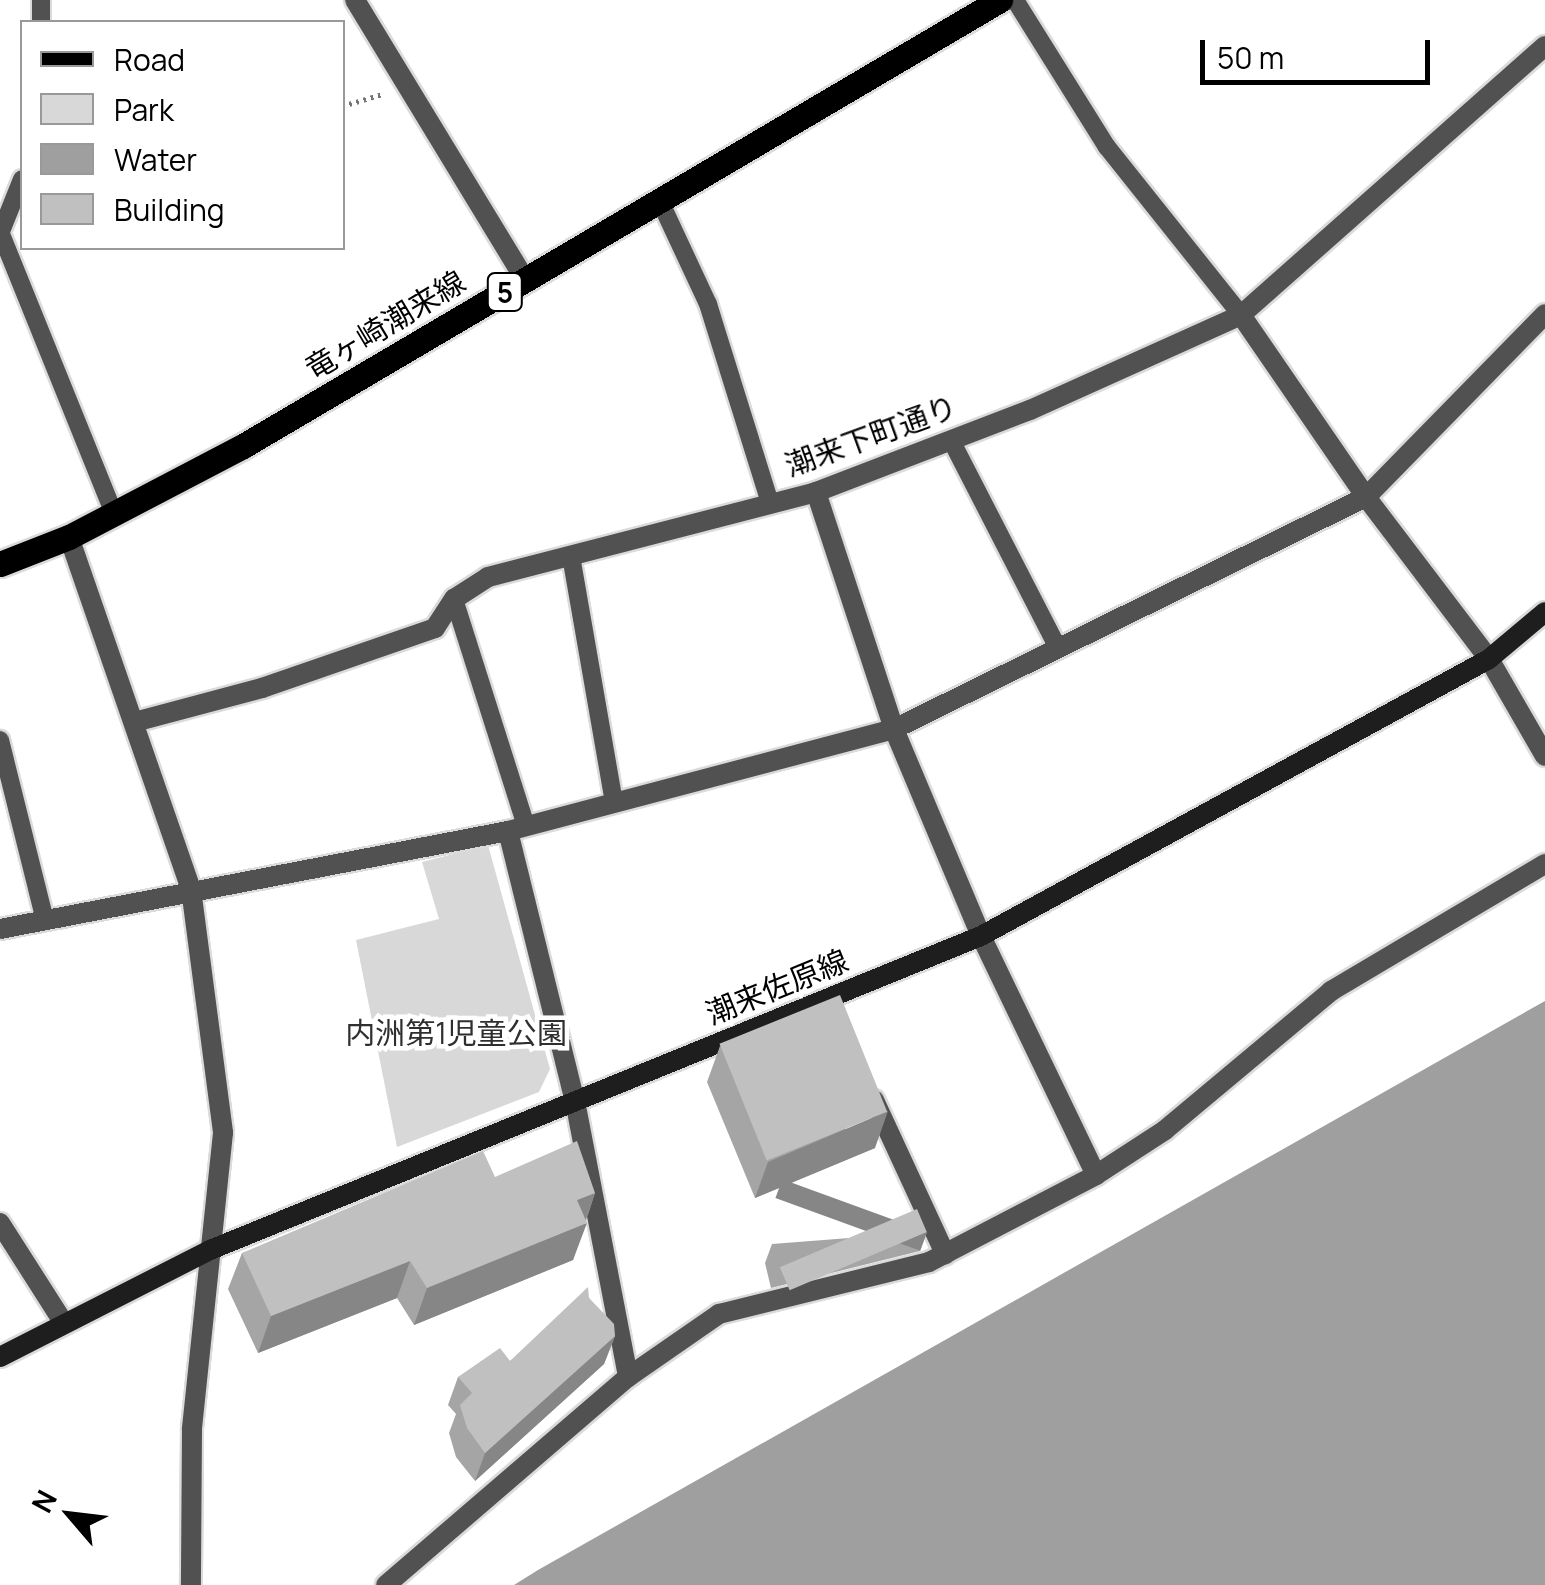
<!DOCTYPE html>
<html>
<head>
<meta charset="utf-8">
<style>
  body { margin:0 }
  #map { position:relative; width:1545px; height:1585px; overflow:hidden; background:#fff; font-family:Manrope,"Noto Sans JP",sans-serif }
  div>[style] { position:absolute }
  .green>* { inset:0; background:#d8d8d8 }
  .water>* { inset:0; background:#9f9f9f }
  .path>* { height:5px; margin-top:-2.5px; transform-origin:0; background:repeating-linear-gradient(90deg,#737373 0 2.5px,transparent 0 7.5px) }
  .roads { filter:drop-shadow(2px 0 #dbdbdb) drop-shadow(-2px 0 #dbdbdb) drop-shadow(0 2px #dbdbdb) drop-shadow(0 -2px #dbdbdb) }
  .lane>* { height:18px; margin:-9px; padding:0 9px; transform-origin:9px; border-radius:9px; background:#515151 }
  .street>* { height:20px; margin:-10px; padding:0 10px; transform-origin:10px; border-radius:10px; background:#515151 }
  .secondary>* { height:20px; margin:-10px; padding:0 10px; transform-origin:10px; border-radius:10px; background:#1e1e1e }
  .primary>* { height:25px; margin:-12.5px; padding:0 12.5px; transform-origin:12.5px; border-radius:12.5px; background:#000 }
  .wall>* { inset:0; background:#a5a5a5 }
  .shaded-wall>* { inset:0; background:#868686; transform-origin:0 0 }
  .building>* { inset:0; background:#c0c0c0; transform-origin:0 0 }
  span { translate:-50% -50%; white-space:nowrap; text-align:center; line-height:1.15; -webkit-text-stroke:9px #fff; paint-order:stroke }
  .shield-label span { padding:2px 8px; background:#fff; border:2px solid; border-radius:8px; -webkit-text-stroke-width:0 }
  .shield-label { font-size:28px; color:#000; font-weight:700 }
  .street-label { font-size:30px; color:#000 }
  .park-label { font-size:30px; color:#2f2f2f }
  .legend { position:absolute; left:20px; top:20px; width:325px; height:230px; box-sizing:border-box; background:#fff; border:2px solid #999; margin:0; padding:12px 18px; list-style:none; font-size:30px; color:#000 }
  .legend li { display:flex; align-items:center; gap:20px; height:50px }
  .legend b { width:50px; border:2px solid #999 }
  .north { position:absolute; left:20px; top:1465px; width:100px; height:100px; -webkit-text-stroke:8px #fff; paint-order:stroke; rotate:298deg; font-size:28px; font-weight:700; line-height:40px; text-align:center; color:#000 }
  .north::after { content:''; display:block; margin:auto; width:35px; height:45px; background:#000; clip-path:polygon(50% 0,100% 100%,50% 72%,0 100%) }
  .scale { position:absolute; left:1200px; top:40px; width:230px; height:45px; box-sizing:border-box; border:5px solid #000; border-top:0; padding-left:12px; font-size:30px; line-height:35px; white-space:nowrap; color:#000; -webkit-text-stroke:8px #fff; paint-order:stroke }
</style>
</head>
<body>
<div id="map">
  <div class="green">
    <div style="clip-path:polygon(488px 845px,550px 1069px,539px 1092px,397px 1147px,356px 940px,439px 919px,422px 862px)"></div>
  </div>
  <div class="water">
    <div style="clip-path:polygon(1545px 1001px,1545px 1585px,514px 1585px,538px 1570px)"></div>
  </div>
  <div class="path">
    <div style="left:342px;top:106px;width:43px;rotate:-16.3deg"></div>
  </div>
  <div class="roads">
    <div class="lane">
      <div style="left:41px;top:0;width:22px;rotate:90deg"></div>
      <div style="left:1015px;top:0;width:173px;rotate:58deg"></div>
      <div style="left:1107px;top:147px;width:215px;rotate:51.4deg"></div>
      <div style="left:659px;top:199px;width:116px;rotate:65deg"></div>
      <div style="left:708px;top:304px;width:208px;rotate:72.7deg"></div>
      <div style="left:0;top:234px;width:59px;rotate:-68.2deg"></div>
      <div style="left:1px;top:234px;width:301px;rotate:68deg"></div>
      <div style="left:951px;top:440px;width:229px;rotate:62.8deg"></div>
      <div style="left:571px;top:556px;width:251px;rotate:80.1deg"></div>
      <div style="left:454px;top:599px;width:238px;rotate:72.4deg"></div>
      <div style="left:0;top:740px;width:186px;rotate:76deg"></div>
    </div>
    <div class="street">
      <div style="left:355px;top:0;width:328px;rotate:58.7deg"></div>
      <div style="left:1241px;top:315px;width:221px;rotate:55.5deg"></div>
      <div style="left:1366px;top:497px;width:203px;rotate:52.8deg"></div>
      <div style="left:1489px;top:659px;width:112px;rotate:60deg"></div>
      <div style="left:816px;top:492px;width:250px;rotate:71.8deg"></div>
      <div style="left:894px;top:729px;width:225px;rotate:67.2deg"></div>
      <div style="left:981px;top:936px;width:265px;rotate:64.3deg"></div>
      <div style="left:69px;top:537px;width:373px;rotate:70.9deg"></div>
      <div style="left:191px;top:889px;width:246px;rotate:82.5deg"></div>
      <div style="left:223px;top:1133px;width:298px;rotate:96deg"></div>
      <div style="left:192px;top:1429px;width:156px;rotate:90.4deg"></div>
      <div style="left:138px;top:721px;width:128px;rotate:-14.9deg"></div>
      <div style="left:262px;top:688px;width:183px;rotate:-19.1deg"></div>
      <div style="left:435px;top:628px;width:35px;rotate:-57deg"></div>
      <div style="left:454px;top:599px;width:40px;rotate:-32.9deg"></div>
      <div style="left:488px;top:577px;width:339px;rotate:-14.5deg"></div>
      <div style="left:816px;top:492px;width:229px;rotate:-21deg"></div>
      <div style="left:1030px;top:410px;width:231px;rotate:-24.2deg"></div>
      <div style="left:1241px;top:315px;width:406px;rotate:-41.5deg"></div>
      <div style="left:508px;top:831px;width:278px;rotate:76.1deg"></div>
      <div style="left:575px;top:1101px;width:281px;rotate:79.1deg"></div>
      <div style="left:0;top:929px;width:517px;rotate:-10.92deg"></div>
      <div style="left:508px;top:831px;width:399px;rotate:-14.8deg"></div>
      <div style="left:894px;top:729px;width:526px;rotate:-26.18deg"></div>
      <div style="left:1366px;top:497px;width:256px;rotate:-45.6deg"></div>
      <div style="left:874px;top:1100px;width:170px;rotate:65.2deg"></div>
      <div style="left:0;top:1223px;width:117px;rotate:57.5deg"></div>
      <div style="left:386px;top:1585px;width:319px;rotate:-40.7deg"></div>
      <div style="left:628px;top:1377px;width:111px;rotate:-34.7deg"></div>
      <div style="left:719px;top:1314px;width:216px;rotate:-13.9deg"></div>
      <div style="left:929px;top:1262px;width:188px;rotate:-27.5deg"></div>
      <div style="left:1096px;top:1175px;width:82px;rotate:-33.1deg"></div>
      <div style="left:1165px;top:1130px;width:217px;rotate:-39.9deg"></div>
      <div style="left:1331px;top:991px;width:249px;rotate:-30.7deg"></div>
    </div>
    <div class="secondary">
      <div style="left:0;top:1357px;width:236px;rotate:-27deg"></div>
      <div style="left:210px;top:1250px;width:832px;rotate:-22.16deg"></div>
      <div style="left:981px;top:936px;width:579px;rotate:-28.6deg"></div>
      <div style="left:1489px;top:659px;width:73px;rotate:-40deg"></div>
    </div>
    <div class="primary">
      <div style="left:0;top:564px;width:74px;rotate:-21.4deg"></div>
      <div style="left:69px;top:537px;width:196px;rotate:-27.6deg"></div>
      <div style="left:243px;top:446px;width:879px;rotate:-30.51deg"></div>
    </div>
  </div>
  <div class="wall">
    <div style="clip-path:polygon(720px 1046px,875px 1148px,755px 1198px,707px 1082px)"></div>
    <div style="clip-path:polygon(495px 1177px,595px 1193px,573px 1260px,414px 1325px,397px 1298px,258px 1353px,228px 1289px,242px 1253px)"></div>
    <div style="clip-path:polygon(927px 1232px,920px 1251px,771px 1288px,765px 1263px,772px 1244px)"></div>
    <div style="clip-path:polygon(589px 1298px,615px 1336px,604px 1364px,475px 1481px,456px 1457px,449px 1433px,456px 1414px,448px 1405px,458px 1377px,510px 1361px)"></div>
  </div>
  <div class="shaded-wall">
    <div style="clip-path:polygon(888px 1111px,875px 1148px,755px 1198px,768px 1162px)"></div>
    <div style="clip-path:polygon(595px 1193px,584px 1224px,587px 1223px,573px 1260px,414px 1325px,427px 1288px,577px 1200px)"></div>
    <div style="left:927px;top:1232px;width:20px;height:154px;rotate:110deg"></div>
    <div style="clip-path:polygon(410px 1261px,397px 1298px,258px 1353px,271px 1316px)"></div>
    <div style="clip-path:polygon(615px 1336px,604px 1364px,475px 1481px,485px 1453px)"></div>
  </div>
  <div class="building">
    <div style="left:840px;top:995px;width:126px;height:130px;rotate:68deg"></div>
    <div style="clip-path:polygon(577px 1141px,595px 1193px,577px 1200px,587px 1223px,427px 1288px,410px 1261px,271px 1316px,242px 1253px,483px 1151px,495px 1177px)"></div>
    <div style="left:917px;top:1209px;width:25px;height:149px;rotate:67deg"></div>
    <div style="clip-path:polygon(588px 1287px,589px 1298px,614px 1324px,615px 1336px,485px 1453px,467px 1428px,460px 1405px,472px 1393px,458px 1377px,500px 1348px,510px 1361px)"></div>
  </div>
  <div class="shield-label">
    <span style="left:505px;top:292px">5</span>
  </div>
  <div class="street-label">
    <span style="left:385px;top:325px;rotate:-31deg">竜ヶ崎潮来線</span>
    <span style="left:871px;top:436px;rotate:-20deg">潮来下町通り</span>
    <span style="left:777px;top:987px;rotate:-22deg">潮来佐原線</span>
  </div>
  <div class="park-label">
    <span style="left:456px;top:1033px">内洲第1児童公園</span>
  </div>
  <ul class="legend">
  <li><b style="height:12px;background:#000"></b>Road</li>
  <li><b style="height:28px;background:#d8d8d8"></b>Park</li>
  <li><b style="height:28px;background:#9f9f9f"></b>Water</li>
  <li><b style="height:28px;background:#c0c0c0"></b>Building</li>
  </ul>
  <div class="north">N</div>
  <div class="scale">50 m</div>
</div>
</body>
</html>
